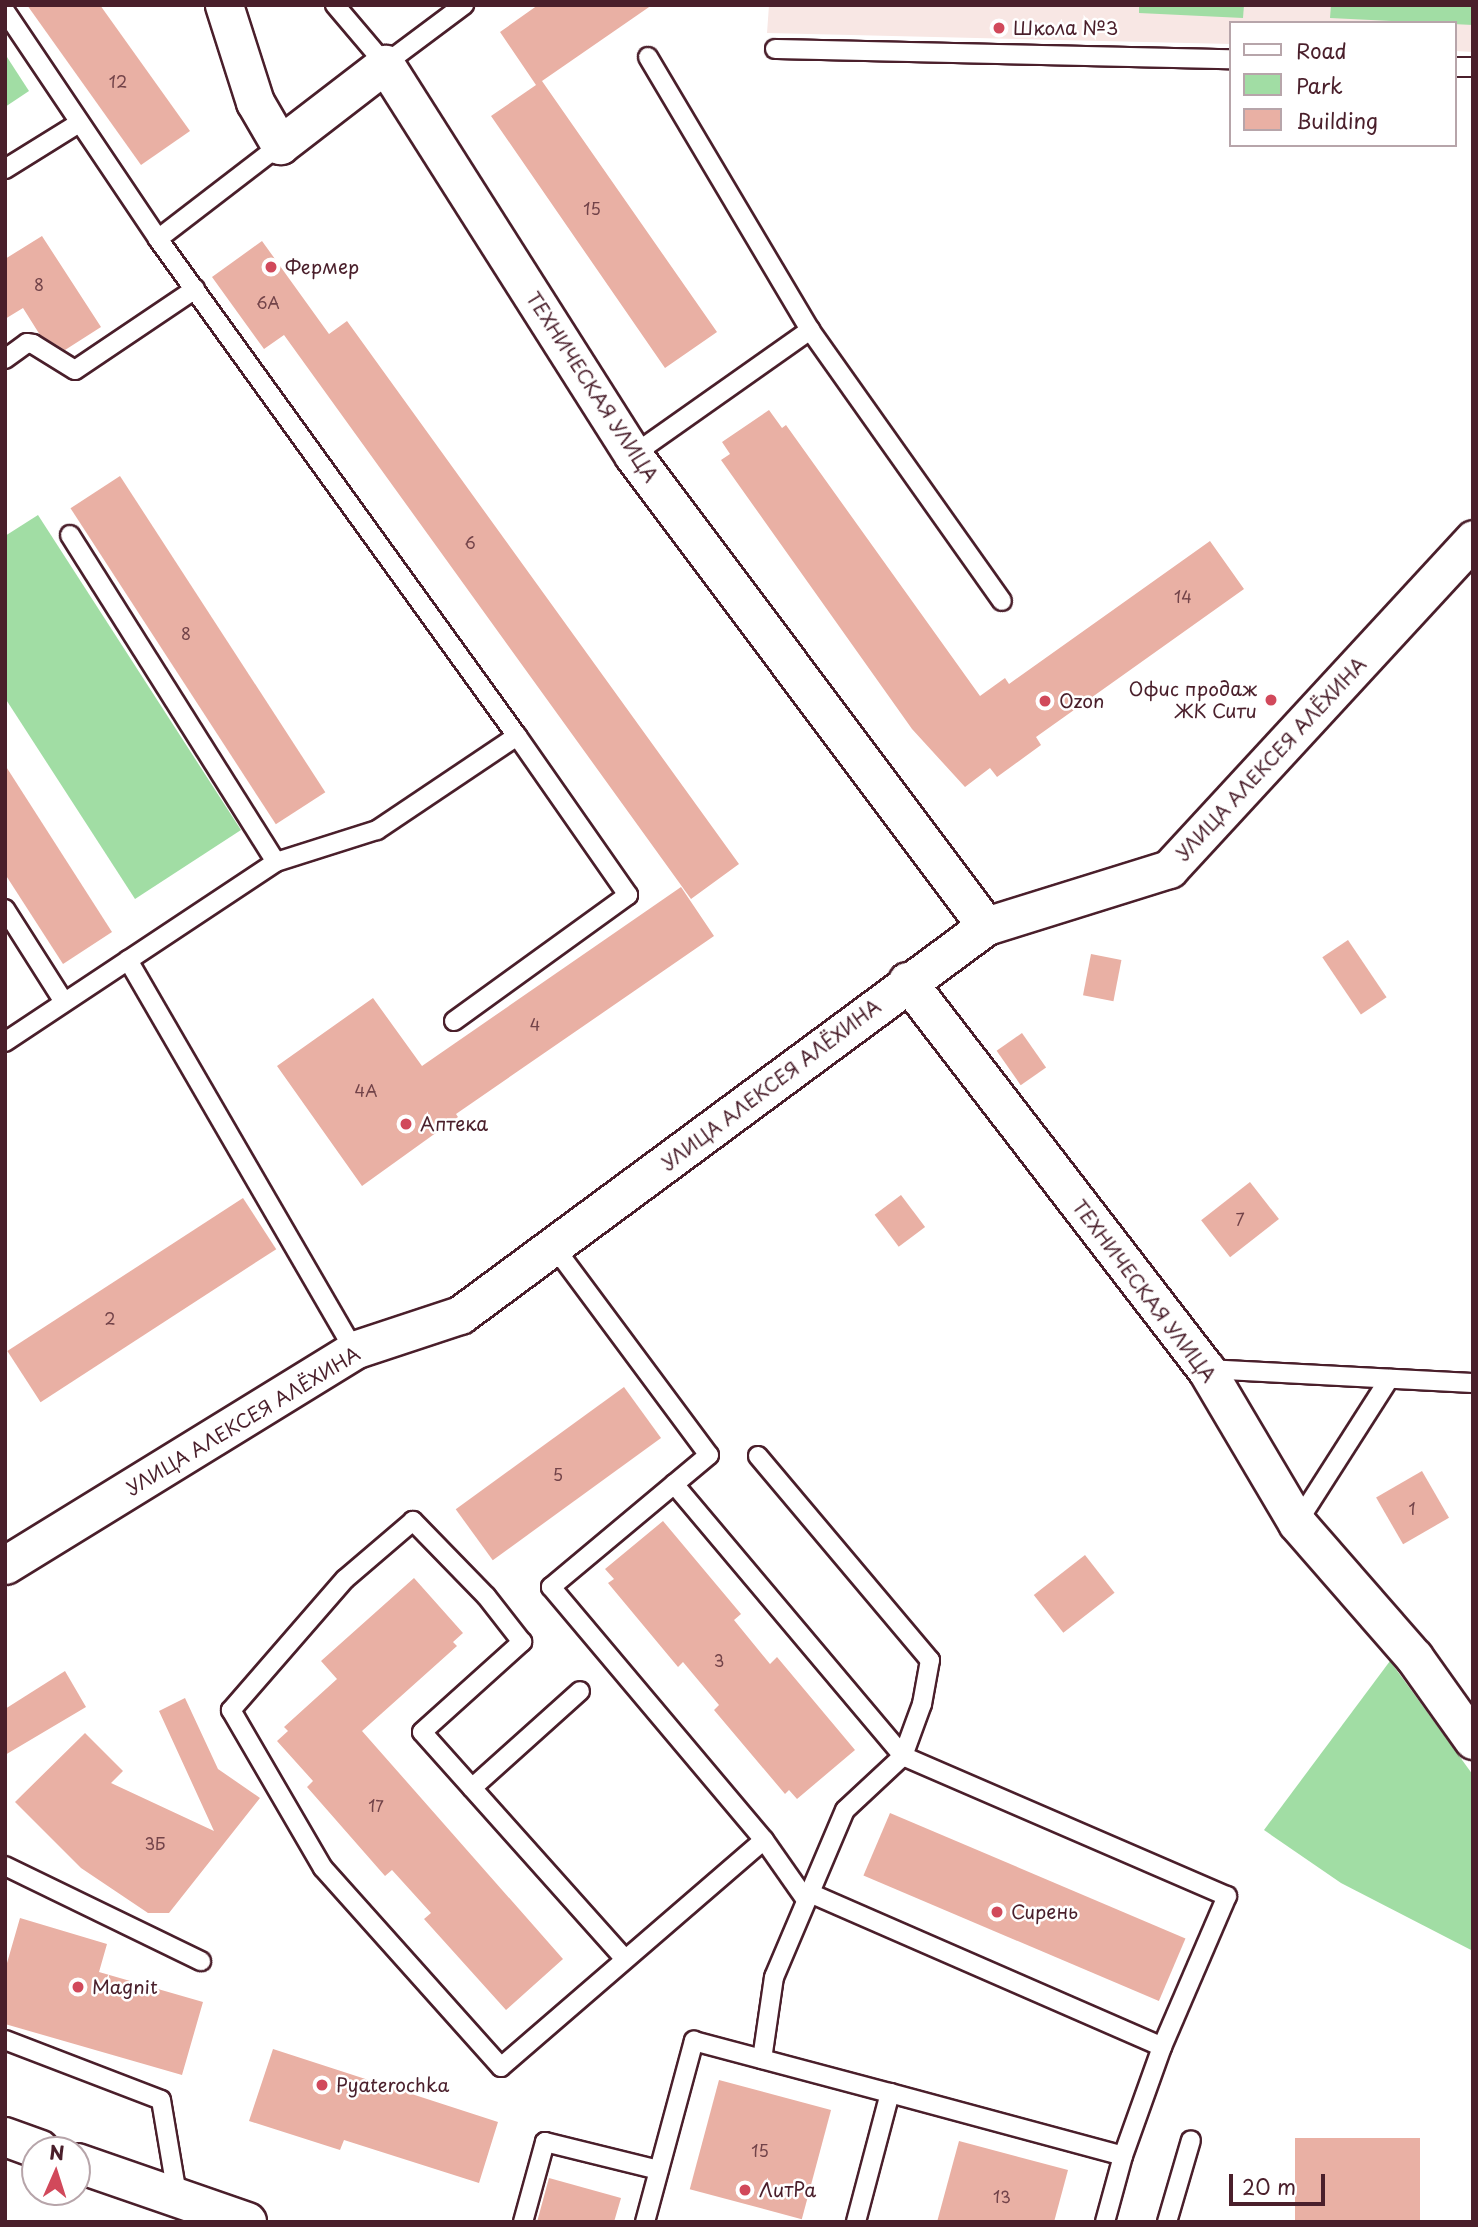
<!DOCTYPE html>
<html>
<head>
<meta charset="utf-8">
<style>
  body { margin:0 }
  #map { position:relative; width:1478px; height:2227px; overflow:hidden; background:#fff; font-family:"Playpen Sans",sans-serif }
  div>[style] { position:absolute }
  .built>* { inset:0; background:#f8e7e4 }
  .green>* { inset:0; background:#a1dda4 }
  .building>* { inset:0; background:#e9b0a4; transform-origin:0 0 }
  .roads { filter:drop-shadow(2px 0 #4a1f2b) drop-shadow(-2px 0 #4a1f2b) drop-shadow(0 2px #4a1f2b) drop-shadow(0 -2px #4a1f2b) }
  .lane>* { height:18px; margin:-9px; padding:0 9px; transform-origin:9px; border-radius:9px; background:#fff }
  .street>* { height:37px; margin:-18.5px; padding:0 18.5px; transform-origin:18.5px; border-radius:18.5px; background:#fff }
  .secondary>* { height:38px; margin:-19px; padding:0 19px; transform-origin:19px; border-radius:19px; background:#fff }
  .dots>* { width:19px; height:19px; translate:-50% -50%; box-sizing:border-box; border:4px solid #fff; border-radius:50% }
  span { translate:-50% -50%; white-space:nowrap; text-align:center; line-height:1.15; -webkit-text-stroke:5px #fff; paint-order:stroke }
  .number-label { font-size:16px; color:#724349 }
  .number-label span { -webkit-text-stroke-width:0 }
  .poi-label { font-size:19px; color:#4a1f2b }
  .left { translate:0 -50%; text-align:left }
  .right { translate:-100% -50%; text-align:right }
  .street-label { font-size:19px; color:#4a1f2b }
  .frame { position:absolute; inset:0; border:7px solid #4a1f2b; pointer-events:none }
  .legend { position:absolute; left:1229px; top:21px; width:228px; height:126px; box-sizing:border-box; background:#fff; border:2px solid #b7a5aa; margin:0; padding:9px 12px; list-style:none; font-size:21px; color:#4a1f2b }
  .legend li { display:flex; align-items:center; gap:14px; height:35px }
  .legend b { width:35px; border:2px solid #b7a5aa }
  .north { position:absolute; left:21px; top:2136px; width:70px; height:70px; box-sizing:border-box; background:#fff; border:2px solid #b7a5aa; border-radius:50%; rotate:3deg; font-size:19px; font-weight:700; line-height:28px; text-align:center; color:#4a1f2b }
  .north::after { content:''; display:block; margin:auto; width:24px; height:32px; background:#d1495b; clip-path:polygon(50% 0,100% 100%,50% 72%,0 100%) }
  .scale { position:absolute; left:1229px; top:2174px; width:96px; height:32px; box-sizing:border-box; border:4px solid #4a1f2b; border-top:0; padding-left:9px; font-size:21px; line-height:24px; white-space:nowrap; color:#4a1f2b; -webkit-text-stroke:5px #fff; paint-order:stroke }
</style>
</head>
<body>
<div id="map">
  <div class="built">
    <div style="clip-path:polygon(769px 5px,1473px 5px,1473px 52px,1455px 51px,1455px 23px,1231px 23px,1231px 44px,767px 33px)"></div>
  </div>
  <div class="green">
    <div style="clip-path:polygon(1139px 5px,1244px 5px,1243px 18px,1139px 13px)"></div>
    <div style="clip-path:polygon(1331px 5px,1473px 5px,1473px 25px,1330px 18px)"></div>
    <div style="clip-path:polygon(5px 54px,29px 91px,5px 107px)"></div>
    <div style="clip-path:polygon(38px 515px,241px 830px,135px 899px,5px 698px,5px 536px)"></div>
    <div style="clip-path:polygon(1390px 1661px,1473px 1775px,1473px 1951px,1341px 1883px,1264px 1830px)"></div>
  </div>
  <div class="building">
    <div style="clip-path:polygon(27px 5px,100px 5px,190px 131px,141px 165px)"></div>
    <div style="clip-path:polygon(538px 5px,652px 5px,542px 81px,717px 332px,665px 368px,491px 116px,536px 85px,500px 32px)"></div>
    <div style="clip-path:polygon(42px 236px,101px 327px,65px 350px,40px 335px,23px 308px,5px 319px,5px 259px)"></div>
    <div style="clip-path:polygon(262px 241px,329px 334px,347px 321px,739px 864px,691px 899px,284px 335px,264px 349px,212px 277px)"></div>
    <div style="clip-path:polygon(769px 410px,782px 428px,786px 425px,980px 696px,1005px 678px,1009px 684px,1210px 541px,1244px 589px,1036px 737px,1041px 745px,997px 777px,990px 768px,965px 787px,912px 729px,721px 460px,730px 454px,722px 442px)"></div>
    <div style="left:120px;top:476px;width:377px;height:59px;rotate:57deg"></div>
    <div style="clip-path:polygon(5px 765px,112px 932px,63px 964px,5px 874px)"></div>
    <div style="clip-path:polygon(681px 887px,714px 936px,456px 1114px,458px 1117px,362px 1186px,277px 1066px,373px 998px,422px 1066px)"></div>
    <div style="left:1348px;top:940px;width:69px;height:31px;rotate:56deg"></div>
    <div style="left:1091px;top:954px;width:31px;height:42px;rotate:11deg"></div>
    <div style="left:1022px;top:1033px;width:42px;height:31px;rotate:55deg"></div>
    <div style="left:1250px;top:1182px;width:47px;height:62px;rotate:52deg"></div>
    <div style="left:901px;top:1195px;width:40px;height:33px;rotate:53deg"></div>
    <div style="left:243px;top:1198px;width:61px;height:281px;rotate:57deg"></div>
    <div style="left:624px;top:1387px;width:63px;height:208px;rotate:54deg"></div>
    <div style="left:1422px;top:1471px;width:54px;height:53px;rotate:60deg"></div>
    <div style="clip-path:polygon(663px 1521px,741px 1614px,734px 1620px,770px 1664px,777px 1657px,855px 1750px,797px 1799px,789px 1790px,785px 1794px,714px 1710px,719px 1705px,683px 1662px,678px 1667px,608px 1583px,614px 1579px,605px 1569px)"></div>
    <div style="left:1085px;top:1555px;width:48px;height:65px;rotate:52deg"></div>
    <div style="clip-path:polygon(414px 1578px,463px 1633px,453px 1642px,457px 1646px,362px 1731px,563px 1959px,506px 2010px,424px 1919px,431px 1913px,392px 1870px,385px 1876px,307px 1787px,313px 1781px,277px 1741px,288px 1731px,284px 1727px,337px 1679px,321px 1661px)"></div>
    <div style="clip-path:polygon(65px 1671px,86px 1707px,5px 1755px,5px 1709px)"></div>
    <div style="clip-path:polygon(185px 1698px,218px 1769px,260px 1798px,169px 1913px,148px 1913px,81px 1868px,15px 1802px,85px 1733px,123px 1771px,111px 1783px,214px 1831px,159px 1711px)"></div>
    <div style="left:890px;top:1813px;width:321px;height:68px;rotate:23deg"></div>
    <div style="clip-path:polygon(20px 1918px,107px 1944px,99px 1972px,203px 2002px,182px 2075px,5px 2024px,5px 1970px)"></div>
    <div style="clip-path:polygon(273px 2049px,498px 2122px,479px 2183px,344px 2140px,340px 2150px,249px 2121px)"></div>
    <div style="left:719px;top:2080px;width:116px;height:113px;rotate:15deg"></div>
    <div style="left:1295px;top:2138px;width:125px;height:84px"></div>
    <div style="clip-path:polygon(959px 2141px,1068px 2170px,1054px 2222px,937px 2222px)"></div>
    <div style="clip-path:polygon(549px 2178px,621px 2198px,614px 2222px,537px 2222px)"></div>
  </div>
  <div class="roads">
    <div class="lane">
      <div style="left:335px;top:5px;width:77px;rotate:49.7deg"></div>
      <div style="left:385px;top:64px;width:99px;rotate:-36.8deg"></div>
      <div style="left:5px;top:11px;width:275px;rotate:56.1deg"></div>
      <div style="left:158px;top:239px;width:613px;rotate:54.16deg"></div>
      <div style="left:517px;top:736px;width:169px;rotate:146.1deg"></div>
      <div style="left:377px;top:830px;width:106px;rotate:162.4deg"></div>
      <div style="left:276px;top:862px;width:325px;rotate:146.4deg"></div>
      <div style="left:775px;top:49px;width:456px;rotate:1.3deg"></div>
      <div style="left:648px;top:57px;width:317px;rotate:59.3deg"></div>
      <div style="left:810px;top:330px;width:332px;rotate:54.7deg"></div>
      <div style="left:1455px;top:67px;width:18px"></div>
      <div style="left:5px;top:169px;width:87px;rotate:-31.9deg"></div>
      <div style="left:158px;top:239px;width:154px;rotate:-37.6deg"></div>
      <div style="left:5px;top:359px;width:27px;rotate:-36deg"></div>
      <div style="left:27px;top:343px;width:6px;rotate:9deg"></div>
      <div style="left:33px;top:344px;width:49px;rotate:31.8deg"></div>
      <div style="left:75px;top:370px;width:145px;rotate:-34deg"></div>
      <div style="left:633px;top:455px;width:217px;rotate:-35.2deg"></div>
      <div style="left:70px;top:535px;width:386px;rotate:57.8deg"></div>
      <div style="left:5px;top:909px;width:110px;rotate:57.6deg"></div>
      <div style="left:128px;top:960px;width:451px;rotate:59.9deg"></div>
      <div style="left:454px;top:1021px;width:215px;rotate:-35.9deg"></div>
      <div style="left:628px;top:895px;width:194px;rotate:-124.9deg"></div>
      <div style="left:555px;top:1248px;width:258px;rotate:53.4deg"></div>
      <div style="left:709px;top:1455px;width:206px;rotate:140.1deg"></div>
      <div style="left:551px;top:1587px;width:331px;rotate:49.9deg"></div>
      <div style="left:764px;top:1840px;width:73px;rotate:55deg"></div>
      <div style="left:1206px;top:1369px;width:267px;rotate:3deg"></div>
      <div style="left:758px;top:1456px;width:267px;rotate:49.9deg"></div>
      <div style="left:930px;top:1660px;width:45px;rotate:100.3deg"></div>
      <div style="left:922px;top:1704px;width:55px;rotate:110.1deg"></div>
      <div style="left:903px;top:1756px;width:79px;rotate:137deg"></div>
      <div style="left:845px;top:1810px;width:181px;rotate:113deg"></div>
      <div style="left:774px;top:1977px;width:83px;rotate:98.3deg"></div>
      <div style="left:674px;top:1484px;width:356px;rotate:49.9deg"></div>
      <div style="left:903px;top:1756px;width:353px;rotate:23.4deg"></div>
      <div style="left:1227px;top:1896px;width:164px;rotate:113.3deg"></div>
      <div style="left:1162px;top:2047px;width:116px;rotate:109.7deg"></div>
      <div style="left:1297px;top:1523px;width:171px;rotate:-57.4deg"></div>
      <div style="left:472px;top:1788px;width:145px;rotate:-41.9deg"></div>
      <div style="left:5px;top:1866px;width:218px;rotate:25.9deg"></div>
      <div style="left:810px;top:1893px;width:384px;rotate:23.6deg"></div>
      <div style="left:624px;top:1958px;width:303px;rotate:-131.8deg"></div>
      <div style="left:422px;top:1732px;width:135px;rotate:-42deg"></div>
      <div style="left:522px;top:1642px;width:58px;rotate:-128deg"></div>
      <div style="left:486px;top:1596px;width:105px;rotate:-134.2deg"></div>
      <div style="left:413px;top:1521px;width:89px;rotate:139.5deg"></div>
      <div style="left:345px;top:1579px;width:174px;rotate:131deg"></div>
      <div style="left:231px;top:1710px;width:183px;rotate:59.8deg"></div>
      <div style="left:323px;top:1868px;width:267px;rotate:48.2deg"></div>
      <div style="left:501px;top:2067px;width:347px;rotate:-40.8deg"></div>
      <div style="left:5px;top:2040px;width:167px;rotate:21deg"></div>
      <div style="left:161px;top:2100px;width:101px;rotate:80.4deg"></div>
      <div style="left:890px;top:2093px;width:241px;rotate:15.1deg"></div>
      <div style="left:1123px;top:2156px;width:68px;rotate:105.3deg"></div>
      <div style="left:523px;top:2222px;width:83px;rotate:-74.6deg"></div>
      <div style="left:545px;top:2142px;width:117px;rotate:13.8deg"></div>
      <div style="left:645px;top:2222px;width:188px;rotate:-74.9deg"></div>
      <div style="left:694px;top:2041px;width:203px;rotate:14.9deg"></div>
      <div style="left:890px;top:2093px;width:133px;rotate:104.8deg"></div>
      <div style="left:1167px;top:2222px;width:85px;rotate:-73.7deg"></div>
    </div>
    <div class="street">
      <div style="left:224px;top:5px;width:102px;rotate:72.3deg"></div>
      <div style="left:255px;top:102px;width:50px;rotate:59.8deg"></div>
      <div style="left:280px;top:145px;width:133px;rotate:-37.6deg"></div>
      <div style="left:385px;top:64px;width:463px;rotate:57.6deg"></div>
      <div style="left:633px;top:455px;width:589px;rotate:53.15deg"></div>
      <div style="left:907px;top:981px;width:490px;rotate:52.4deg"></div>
      <div style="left:1206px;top:1369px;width:179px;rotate:59.4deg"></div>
      <div style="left:1297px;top:1523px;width:178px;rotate:48.9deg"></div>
      <div style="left:1414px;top:1657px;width:102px;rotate:54.6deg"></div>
      <div style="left:5px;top:1565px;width:410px;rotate:-31.6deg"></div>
      <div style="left:354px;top:1350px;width:112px;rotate:-18.3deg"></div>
      <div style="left:460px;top:1315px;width:654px;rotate:-36.48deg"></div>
      <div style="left:986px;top:926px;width:192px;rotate:-17.3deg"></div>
      <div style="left:1169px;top:869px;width:449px;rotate:-47.3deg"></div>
    </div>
    <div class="secondary">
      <div style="left:5px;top:2137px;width:37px;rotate:20deg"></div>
      <div style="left:77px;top:2163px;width:180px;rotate:19.1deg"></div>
    </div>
  </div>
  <div class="dots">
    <div style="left:999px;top:28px;background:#d1495b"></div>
    <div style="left:271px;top:267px;background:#d1495b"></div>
    <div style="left:1271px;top:700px;background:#d1495b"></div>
    <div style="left:1045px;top:701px;background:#d1495b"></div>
    <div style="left:406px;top:1124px;background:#d1495b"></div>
    <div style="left:997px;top:1912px;background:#d1495b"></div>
    <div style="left:78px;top:1987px;background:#d1495b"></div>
    <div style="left:322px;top:2085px;background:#d1495b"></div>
    <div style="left:745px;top:2190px;background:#d1495b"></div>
  </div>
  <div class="number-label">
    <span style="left:118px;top:81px">12</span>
    <span style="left:592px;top:208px">15</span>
    <span style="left:39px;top:284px">8</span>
    <span style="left:268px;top:302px">6А</span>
    <span style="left:470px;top:542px">6</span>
    <span style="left:1183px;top:596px">14</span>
    <span style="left:186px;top:633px">8</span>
    <span style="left:535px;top:1024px">4</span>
    <span style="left:366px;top:1090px">4А</span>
    <span style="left:1240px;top:1219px">7</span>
    <span style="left:110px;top:1318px">2</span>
    <span style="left:558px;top:1474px">5</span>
    <span style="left:1412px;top:1508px">1</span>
    <span style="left:719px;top:1660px">3</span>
    <span style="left:376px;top:1805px">17</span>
    <span style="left:155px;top:1843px">3Б</span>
    <span style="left:760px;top:2150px">15</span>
    <span style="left:1002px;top:2196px">13</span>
  </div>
  <div class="poi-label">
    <span class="left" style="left:1013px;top:28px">Школа №3</span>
    <span class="left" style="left:285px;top:267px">Фермер</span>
    <span class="right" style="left:1257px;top:700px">Офис продаж<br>ЖК Сити</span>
    <span class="left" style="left:1059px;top:701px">Ozon</span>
    <span class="left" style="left:420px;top:1124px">Аптека</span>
    <span class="left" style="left:1011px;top:1912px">Сирень</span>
    <span class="left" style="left:92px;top:1987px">Magnit</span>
    <span class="left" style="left:336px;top:2085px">Pyaterochka</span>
    <span class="left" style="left:759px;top:2190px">ЛитРа</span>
  </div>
  <div class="street-label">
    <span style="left:592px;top:387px;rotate:57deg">ТЕХНИЧЕСКАЯ УЛИЦА</span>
    <span style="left:1271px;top:759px;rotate:-47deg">УЛИЦА АЛЕКСЕЯ АЛЁХИНА</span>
    <span style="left:771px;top:1085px;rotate:-37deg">УЛИЦА АЛЕКСЕЯ АЛЁХИНА</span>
    <span style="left:1144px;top:1291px;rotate:53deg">ТЕХНИЧЕСКАЯ УЛИЦА</span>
    <span style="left:243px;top:1421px;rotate:-31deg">УЛИЦА АЛЕКСЕЯ АЛЁХИНА</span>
  </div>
  <div class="frame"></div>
  <ul class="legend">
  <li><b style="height:9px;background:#fff"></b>Road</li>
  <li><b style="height:19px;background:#a1dda4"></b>Park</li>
  <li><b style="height:19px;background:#e9b0a4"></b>Building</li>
  </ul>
  <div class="north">N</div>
  <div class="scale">20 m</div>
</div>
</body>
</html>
